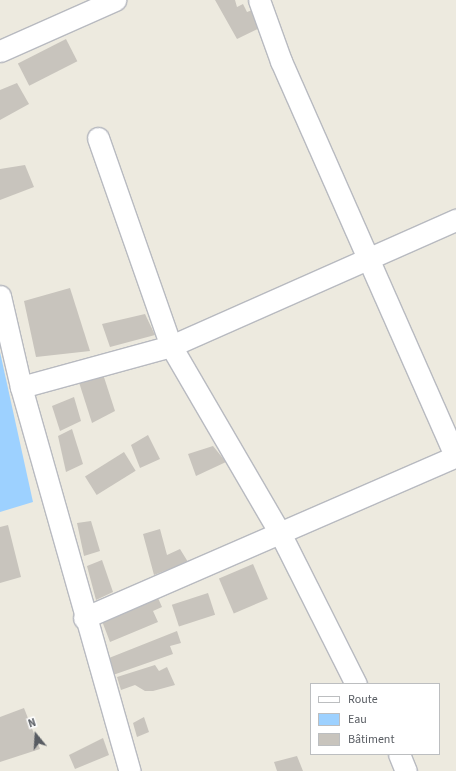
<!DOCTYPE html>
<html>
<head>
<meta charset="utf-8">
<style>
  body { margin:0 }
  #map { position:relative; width:456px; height:771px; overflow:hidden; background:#edeadf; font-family:"Source Sans 3",sans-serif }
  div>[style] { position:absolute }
  .water>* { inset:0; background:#9dd1ff }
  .building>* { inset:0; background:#c8c4bd; transform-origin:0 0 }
  .roads { filter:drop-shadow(1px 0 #b8bac0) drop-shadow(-1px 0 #b8bac0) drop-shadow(0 1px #b8bac0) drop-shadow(0 -1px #b8bac0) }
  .street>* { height:21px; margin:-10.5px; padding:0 10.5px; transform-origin:10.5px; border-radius:10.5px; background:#fff }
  span { translate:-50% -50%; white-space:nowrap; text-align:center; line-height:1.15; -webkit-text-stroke:3px #fff; paint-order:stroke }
  .legend { position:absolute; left:310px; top:683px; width:130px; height:72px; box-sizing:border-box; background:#fff; border:1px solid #bcbec0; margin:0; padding:5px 7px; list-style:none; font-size:12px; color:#585c62 }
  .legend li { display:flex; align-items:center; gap:8px; height:20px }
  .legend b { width:20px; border:1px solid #bcbec0 }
  .north { position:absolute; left:16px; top:715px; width:40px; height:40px; -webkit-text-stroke:3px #fff; paint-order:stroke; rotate:342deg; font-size:11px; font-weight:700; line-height:16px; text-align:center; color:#585c62 }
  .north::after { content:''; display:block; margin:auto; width:14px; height:18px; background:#585c62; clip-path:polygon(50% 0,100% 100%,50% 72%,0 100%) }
</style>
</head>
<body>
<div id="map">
  <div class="water">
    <div style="clip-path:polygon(0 352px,33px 502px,0 512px)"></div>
  </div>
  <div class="building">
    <div style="clip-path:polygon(215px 0,235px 0,237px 7px,243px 4px,247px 12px,258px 8px,264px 26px,237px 39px)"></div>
    <div style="left:66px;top:39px;width:25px;height:54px;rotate:63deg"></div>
    <div style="clip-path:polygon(17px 83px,29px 104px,0 120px,0 90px)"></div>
    <div style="clip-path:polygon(25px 165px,34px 187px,0 200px,0 169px)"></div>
    <div style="clip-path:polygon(70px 288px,90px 351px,36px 357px,24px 301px)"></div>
    <div style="clip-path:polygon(145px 314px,155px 335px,110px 347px,102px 324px)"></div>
    <div style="clip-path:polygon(101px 368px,115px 411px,92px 423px,76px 373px)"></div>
    <div style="clip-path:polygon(74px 397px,81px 421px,60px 431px,52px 406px)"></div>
    <div style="clip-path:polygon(72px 429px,83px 464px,66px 472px,58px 436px)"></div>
    <div style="clip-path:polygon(148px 435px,160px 459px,140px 468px,131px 445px)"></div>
    <div style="clip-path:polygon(213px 446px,226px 462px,196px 476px,188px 454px)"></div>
    <div style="left:124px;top:452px;width:22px;height:46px;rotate:58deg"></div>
    <div style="clip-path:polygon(91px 521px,100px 551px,84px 556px,77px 523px)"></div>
    <div style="clip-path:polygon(8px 525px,21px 577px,0 583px,0 527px)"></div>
    <div style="clip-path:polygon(160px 529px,167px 555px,180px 549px,188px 562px,154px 575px,143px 534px)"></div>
    <div style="clip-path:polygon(102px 560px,113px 592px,96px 600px,87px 566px)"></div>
    <div style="left:253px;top:564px;width:38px;height:37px;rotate:67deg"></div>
    <div style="left:208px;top:593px;width:23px;height:38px;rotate:72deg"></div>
    <div style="clip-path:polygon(158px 598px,162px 607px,153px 611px,158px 622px,110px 642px,102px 621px)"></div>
    <div style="clip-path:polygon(177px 631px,181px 643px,170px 646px,173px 654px,113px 675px,109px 658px)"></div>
    <div style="clip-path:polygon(155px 665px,159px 671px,167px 667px,175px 685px,153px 691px,145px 691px,135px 685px,121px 690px,117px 677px)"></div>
    <div style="clip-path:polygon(24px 708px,40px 749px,0 762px,0 717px)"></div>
    <div style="clip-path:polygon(144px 717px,149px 732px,137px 737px,133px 723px)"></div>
    <div style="clip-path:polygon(103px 738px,109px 755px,75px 769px,69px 755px)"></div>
    <div style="clip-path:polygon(297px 756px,303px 771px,277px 771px,274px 762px)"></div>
  </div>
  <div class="roads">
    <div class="street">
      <div style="left:259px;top:0;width:65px;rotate:70.2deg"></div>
      <div style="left:281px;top:61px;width:432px;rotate:66.2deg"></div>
      <div style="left:0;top:51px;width:126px;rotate:-23.9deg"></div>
      <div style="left:98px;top:138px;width:220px;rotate:70.7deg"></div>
      <div style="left:171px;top:346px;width:216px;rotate:59.8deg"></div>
      <div style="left:280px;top:533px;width:169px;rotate:63.3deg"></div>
      <div style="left:0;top:296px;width:93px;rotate:77deg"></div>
      <div style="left:21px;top:387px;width:399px;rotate:74.2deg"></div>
      <div style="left:21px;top:387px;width:156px;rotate:-15.3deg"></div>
      <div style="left:171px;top:346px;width:312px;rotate:-23.9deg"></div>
      <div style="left:84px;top:618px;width:406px;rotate:-23.5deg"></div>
      <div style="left:399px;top:754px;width:18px;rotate:68deg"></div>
    </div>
  </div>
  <ul class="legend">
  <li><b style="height:5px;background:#fff"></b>Route</li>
  <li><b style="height:11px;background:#9dd1ff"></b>Eau</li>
  <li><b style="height:11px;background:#c8c4bd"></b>Bâtiment</li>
  </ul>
  <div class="north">N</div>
</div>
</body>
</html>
